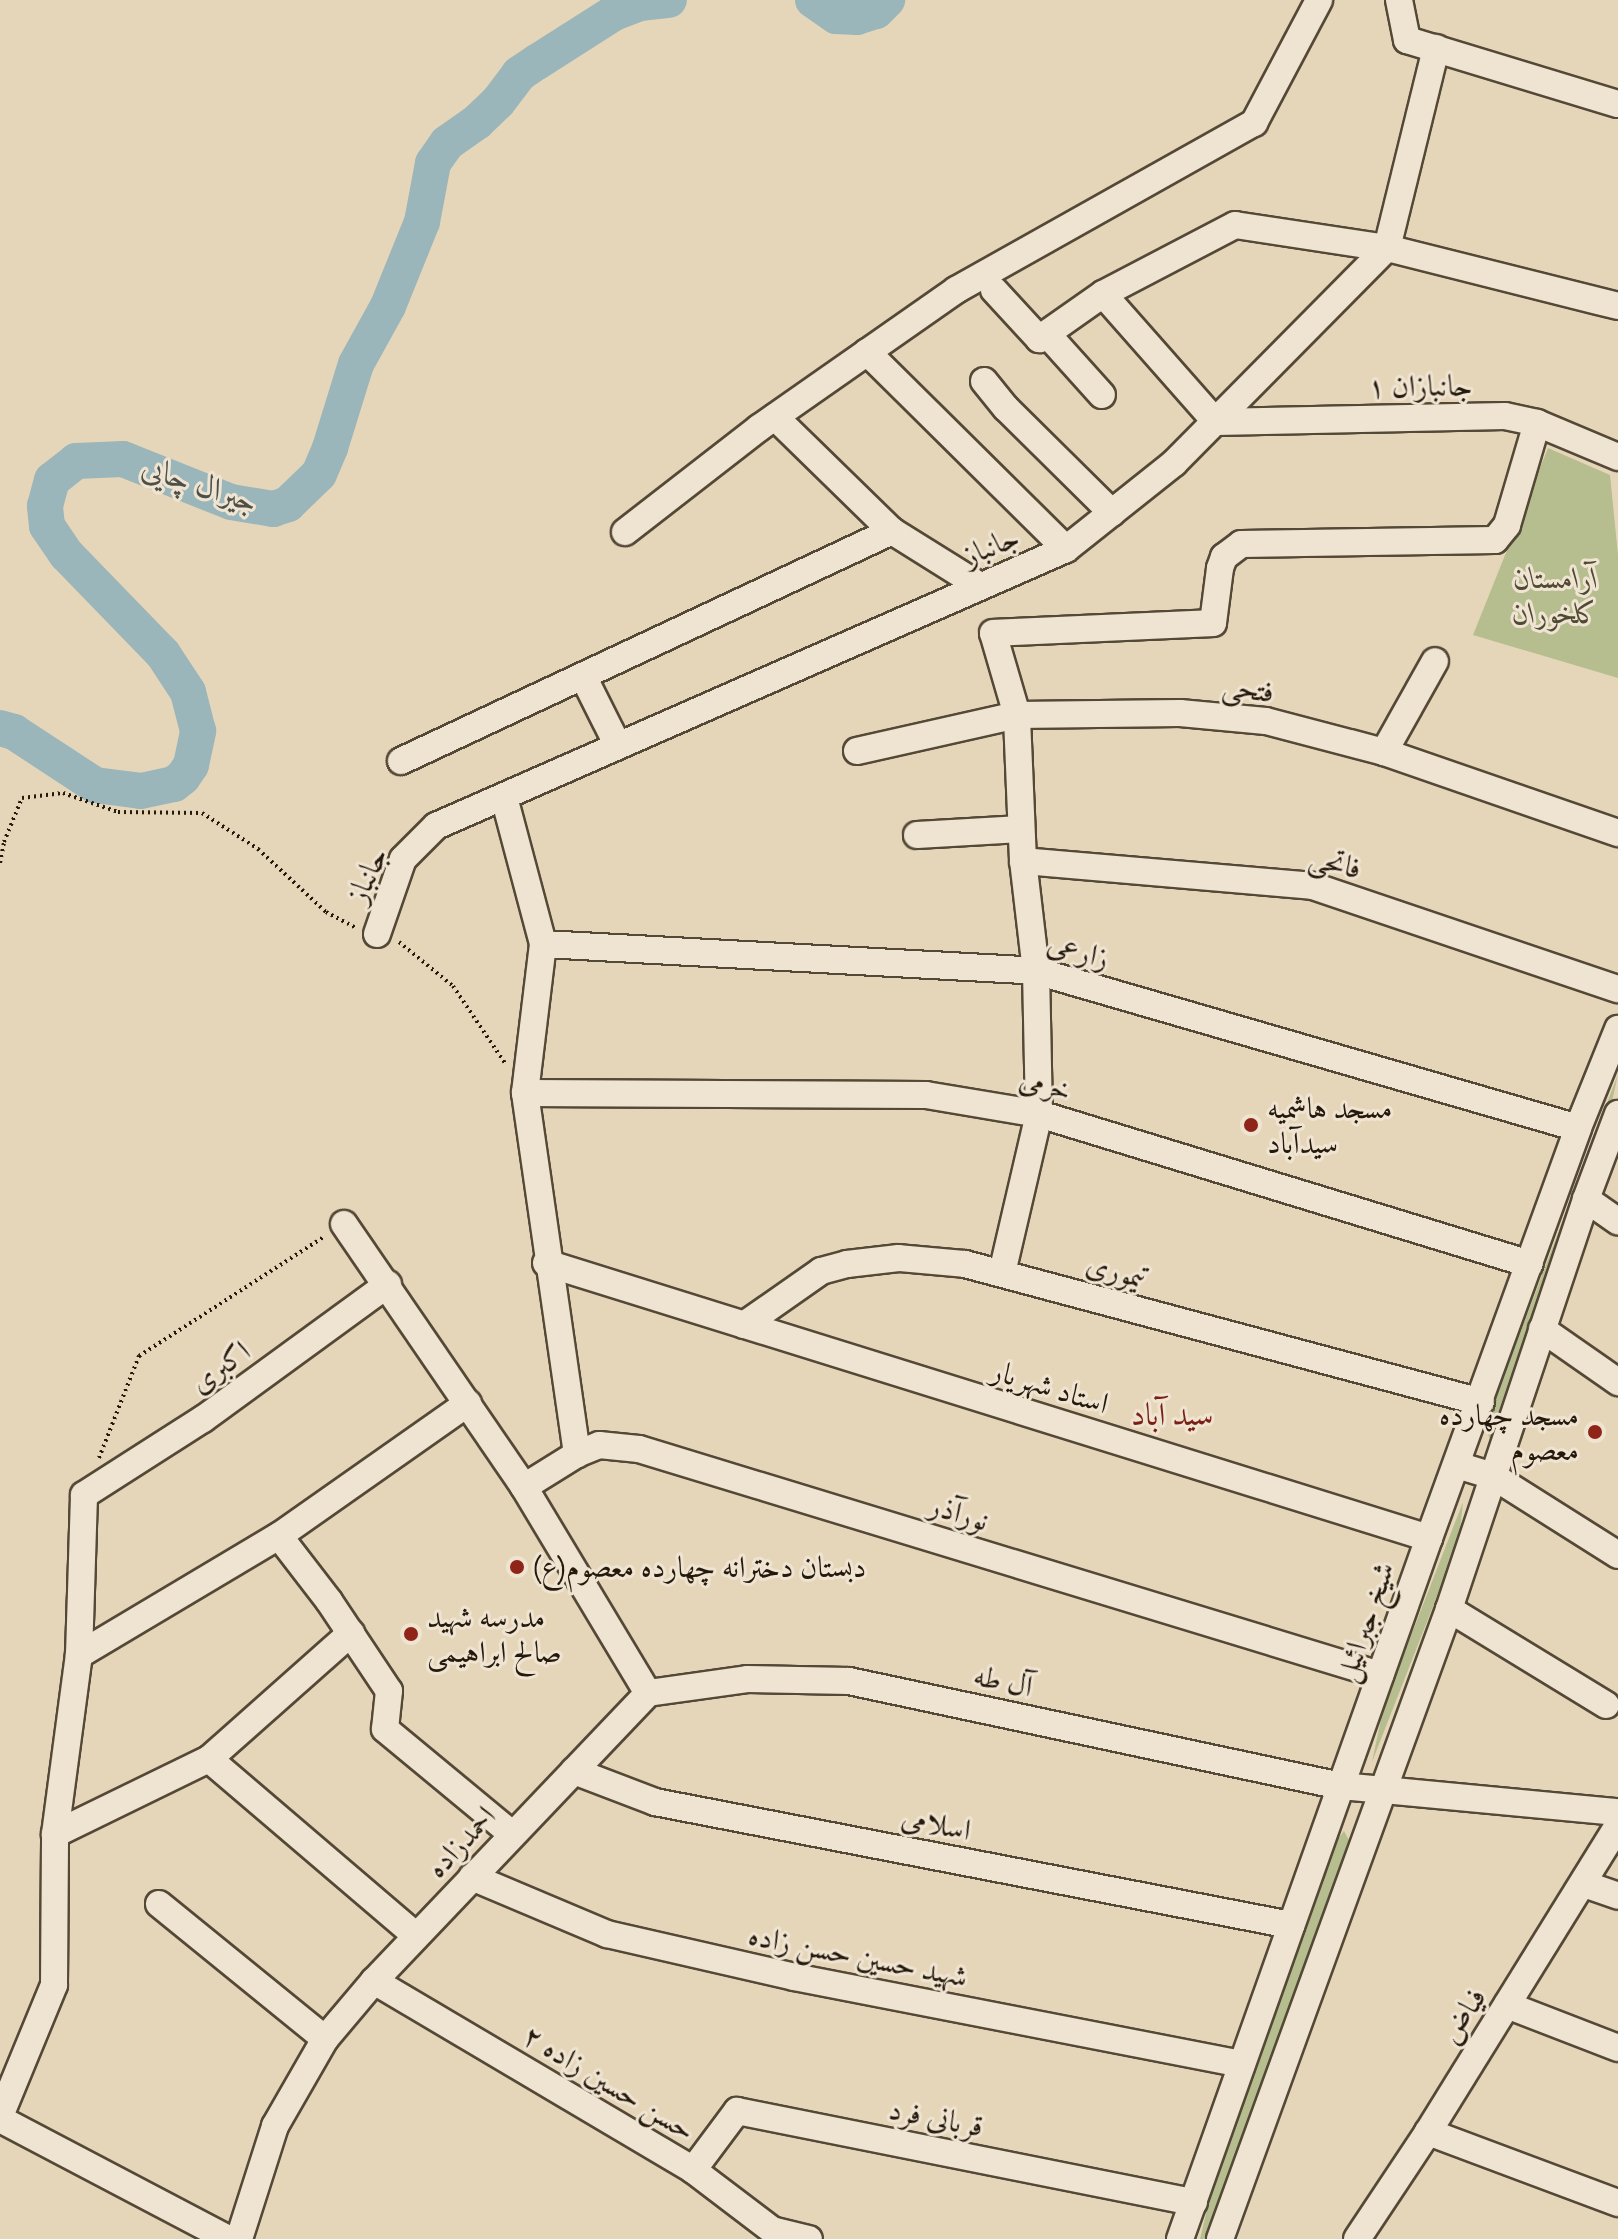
<!DOCTYPE html>
<html>
<head>
<meta charset="utf-8">
<style>
  body { margin:0 }
  #map { position:relative; width:1618px; height:2239px; overflow:hidden; background:#e6d6b9; font-family:"IM FELL Great Primer",Amiri,serif }
  div>[style] { position:absolute }
  .green>* { inset:0; background:#b6bd8f }
  .river>* { height:36px; margin:-18px; padding:0 18px; transform-origin:18px; border-radius:18px; background:#9bb6ba }
  .path>* { height:4px; margin-top:-2px; transform-origin:0; background:repeating-linear-gradient(90deg,#24190b 0 2px,transparent 0 6px) }
  .roads { filter:drop-shadow(2px 0 #544836) drop-shadow(-2px 0 #544836) drop-shadow(0 2px #544836) drop-shadow(0 -2px #544836) }
  .minor>* { height:26px; margin:-13px; padding:0 13px; transform-origin:13px; border-radius:13px; background:#efe4d2 }
  .dots>* { width:22px; height:22px; translate:-50% -50%; box-sizing:border-box; border:4px solid #efe4d2; border-radius:50% }
  span { translate:-50% -50%; white-space:nowrap; text-align:center; line-height:1.15; -webkit-text-stroke:6px #efe4d2; paint-order:stroke }
  .street-label { font-size:30px; color:#24190b }
  .park-label { font-size:30px; color:#504a33; font-style:italic }
  .poi-label { font-size:30px; color:#24190b }
  .left { translate:0 -50%; text-align:left }
  .right { translate:-100% -50%; text-align:right }
  .water-label { font-size:32px; color:#4e5048; font-style:italic }
  .neighbourhood-label { font-size:32px; color:#7a1f14 }
</style>
</head>
<body>
<div id="map">
  <div class="green">
    <div style="clip-path:polygon(1548px 448px,1610px 475px,1618px 555px,1618px 678px,1473px 635px)"></div>
    <div style="clip-path:polygon(1618px 1074px,1607px 1125px,1492px 1445px,1485px 1426px)"></div>
    <div style="clip-path:polygon(1463px 1502px,1459px 1540px,1372px 1762px,1384px 1705px)"></div>
    <div style="clip-path:polygon(1344px 1831px,1349px 1840px,1206px 2239px,1200px 2239px,1210px 2197px,1335px 1843px)"></div>
  </div>
  <div class="river">
    <div style="left:813px;top:0;width:28px;rotate:35deg"></div>
    <div style="left:836px;top:16px;width:21px;rotate:3deg"></div>
    <div style="left:857px;top:17px;width:20px;rotate:-18deg"></div>
    <div style="left:876px;top:11px;width:16px;rotate:-45deg"></div>
    <div style="left:0;top:728px;width:15px;rotate:16deg"></div>
    <div style="left:14px;top:732px;width:97px;rotate:33.2deg"></div>
    <div style="left:95px;top:785px;width:46px;rotate:7.4deg"></div>
    <div style="left:141px;top:791px;width:34px;rotate:-12deg"></div>
    <div style="left:174px;top:784px;width:11px;rotate:-38deg"></div>
    <div style="left:183px;top:777px;width:14px;rotate:-56deg"></div>
    <div style="left:191px;top:765px;width:35px;rotate:-78deg"></div>
    <div style="left:198px;top:731px;width:40px;rotate:-104.4deg"></div>
    <div style="left:188px;top:692px;width:45px;rotate:-123.3deg"></div>
    <div style="left:163px;top:654px;width:139px;rotate:-134.1deg"></div>
    <div style="left:66px;top:554px;width:34px;rotate:-124deg"></div>
    <div style="left:47px;top:526px;width:20px;rotate:-96deg"></div>
    <div style="left:45px;top:506px;width:27px;rotate:-75deg"></div>
    <div style="left:52px;top:480px;width:31px;rotate:-38deg"></div>
    <div style="left:76px;top:461px;width:47px;rotate:-2.4deg"></div>
    <div style="left:123px;top:459px;width:116px;rotate:21.7deg"></div>
    <div style="left:231px;top:502px;width:43px;rotate:9.5deg"></div>
    <div style="left:273px;top:509px;width:16px;rotate:-18deg"></div>
    <div style="left:288px;top:504px;width:43px;rotate:-44.1deg"></div>
    <div style="left:319px;top:474px;width:28px;rotate:-67deg"></div>
    <div style="left:330px;top:448px;width:88px;rotate:-72.8deg"></div>
    <div style="left:356px;top:364px;width:66px;rotate:-61.1deg"></div>
    <div style="left:388px;top:306px;width:91px;rotate:-68deg"></div>
    <div style="left:422px;top:222px;width:60px;rotate:-79.4deg"></div>
    <div style="left:433px;top:163px;width:24px;rotate:-55deg"></div>
    <div style="left:447px;top:143px;width:37px;rotate:-35deg"></div>
    <div style="left:477px;top:122px;width:29px;rotate:-44deg"></div>
    <div style="left:498px;top:102px;width:35px;rotate:-53deg"></div>
    <div style="left:519px;top:74px;width:22px;rotate:-34deg"></div>
    <div style="left:537px;top:62px;width:91px;rotate:-32.5deg"></div>
    <div style="left:614px;top:13px;width:28px;rotate:-21deg"></div>
    <div style="left:640px;top:3px;width:29px;rotate:-6deg"></div>
  </div>
  <div class="path">
    <div style="left:0;top:863px;width:21px;rotate:-79deg"></div>
    <div style="left:4px;top:842px;width:48px;rotate:-67.8deg"></div>
    <div style="left:22px;top:798px;width:41px;rotate:-7deg"></div>
    <div style="left:63px;top:793px;width:58px;rotate:19.1deg"></div>
    <div style="left:118px;top:812px;width:84px;rotate:0.7deg"></div>
    <div style="left:202px;top:813px;width:67px;rotate:32.7deg"></div>
    <div style="left:258px;top:849px;width:93px;rotate:42.8deg"></div>
    <div style="left:326px;top:912px;width:34px;rotate:28deg"></div>
    <div style="left:399px;top:942px;width:70px;rotate:39.2deg"></div>
    <div style="left:453px;top:986px;width:93px;rotate:56deg"></div>
    <div style="left:99px;top:1458px;width:110px;rotate:-68.6deg"></div>
    <div style="left:139px;top:1356px;width:221px;rotate:-32.8deg"></div>
  </div>
  <div class="roads">
    <div class="minor">
      <div style="left:1399px;top:0;width:41px;rotate:78.7deg"></div>
      <div style="left:1407px;top:40px;width:220px;rotate:16.9deg"></div>
      <div style="left:1387px;top:248px;width:206px;rotate:-76.2deg"></div>
      <div style="left:994px;top:290px;width:67px;rotate:47.4deg"></div>
      <div style="left:1039px;top:339px;width:78px;rotate:-35.1deg"></div>
      <div style="left:1103px;top:294px;width:149px;rotate:-27.6deg"></div>
      <div style="left:1235px;top:225px;width:154px;rotate:8.6deg"></div>
      <div style="left:1387px;top:248px;width:238px;rotate:14.1deg"></div>
      <div style="left:1103px;top:294px;width:171px;rotate:48.6deg"></div>
      <div style="left:1216px;top:422px;width:289px;rotate:-1.2deg"></div>
      <div style="left:1505px;top:416px;width:33px;rotate:12deg"></div>
      <div style="left:1537px;top:423px;width:88px;rotate:22.8deg"></div>
      <div style="left:1047px;top:334px;width:82px;rotate:48deg"></div>
      <div style="left:867px;top:352px;width:280px;rotate:44.7deg"></div>
      <div style="left:984px;top:381px;width:35px;rotate:51deg"></div>
      <div style="left:1006px;top:408px;width:149px;rotate:44.7deg"></div>
      <div style="left:775px;top:417px;width:163px;rotate:44.3deg"></div>
      <div style="left:892px;top:531px;width:104px;rotate:32deg"></div>
      <div style="left:625px;top:532px;width:170px;rotate:-37.8deg"></div>
      <div style="left:759px;top:428px;width:241px;rotate:-35deg"></div>
      <div style="left:956px;top:290px;width:342px;rotate:-29.3deg"></div>
      <div style="left:1254px;top:123px;width:139px;rotate:-62.1deg"></div>
      <div style="left:583px;top:676px;width:78px;rotate:63.4deg"></div>
      <div style="left:857px;top:751px;width:164px;rotate:-12.7deg"></div>
      <div style="left:1017px;top:715px;width:163px;rotate:-0.7deg"></div>
      <div style="left:1180px;top:713px;width:86px;rotate:5.3deg"></div>
      <div style="left:1266px;top:721px;width:122px;rotate:14.7deg"></div>
      <div style="left:1384px;top:752px;width:248px;rotate:19.1deg"></div>
      <div style="left:1384px;top:752px;width:104px;rotate:-60.7deg"></div>
      <div style="left:401px;top:761px;width:542px;rotate:-25.1deg"></div>
      <div style="left:504px;top:797px;width:152px;rotate:75.1deg"></div>
      <div style="left:543px;top:944px;width:150px;rotate:96.9deg"></div>
      <div style="left:525px;top:1093px;width:365px;rotate:81.8deg"></div>
      <div style="left:917px;top:835px;width:104px;rotate:-3.3deg"></div>
      <div style="left:1023px;top:861px;width:291px;rotate:4.9deg"></div>
      <div style="left:1313px;top:886px;width:322px;rotate:18.7deg"></div>
      <div style="left:377px;top:934px;width:79px;rotate:-70.9deg"></div>
      <div style="left:403px;top:859px;width:47px;rotate:-45deg"></div>
      <div style="left:436px;top:826px;width:688px;rotate:-23.73deg"></div>
      <div style="left:1066px;top:549px;width:138px;rotate:-38.5deg"></div>
      <div style="left:1174px;top:463px;width:303px;rotate:-45.3deg"></div>
      <div style="left:543px;top:944px;width:494px;rotate:3.1deg"></div>
      <div style="left:1036px;top:971px;width:564px;rotate:16.15deg"></div>
      <div style="left:525px;top:1093px;width:401px;rotate:0.3deg"></div>
      <div style="left:926px;top:1095px;width:115px;rotate:9.5deg"></div>
      <div style="left:1039px;top:1114px;width:513px;rotate:16.99deg"></div>
      <div style="left:1586px;top:1199px;width:39px;rotate:35deg"></div>
      <div style="left:344px;top:1224px;width:319px;rotate:55.6deg"></div>
      <div style="left:524px;top:1487px;width:240px;rotate:59deg"></div>
      <div style="left:546px;top:1263px;width:925px;rotate:17.3deg"></div>
      <div style="left:1002px;top:1273px;width:163px;rotate:-76.9deg"></div>
      <div style="left:1039px;top:1114px;width:143px;rotate:-91.2deg"></div>
      <div style="left:1036px;top:971px;width:111px;rotate:-96.7deg"></div>
      <div style="left:1023px;top:861px;width:146px;rotate:-92.4deg"></div>
      <div style="left:1017px;top:715px;width:85px;rotate:-106.3deg"></div>
      <div style="left:993px;top:633px;width:220px;rotate:-2.6deg"></div>
      <div style="left:1213px;top:623px;width:55px;rotate:-82.7deg"></div>
      <div style="left:1220px;top:568px;width:12px;rotate:-70deg"></div>
      <div style="left:1224px;top:557px;width:21px;rotate:-37deg"></div>
      <div style="left:1241px;top:544px;width:254px;rotate:-0.9deg"></div>
      <div style="left:1495px;top:540px;width:19px;rotate:-51deg"></div>
      <div style="left:1507px;top:525px;width:106px;rotate:-73.6deg"></div>
      <div style="left:744px;top:1325px;width:94px;rotate:-35deg"></div>
      <div style="left:821px;top:1271px;width:27px;rotate:-15deg"></div>
      <div style="left:847px;top:1264px;width:52px;rotate:-6.6deg"></div>
      <div style="left:899px;top:1258px;width:66px;rotate:5.2deg"></div>
      <div style="left:965px;top:1264px;width:534px;rotate:14.97deg"></div>
      <div style="left:1542px;top:1329px;width:93px;rotate:34.9deg"></div>
      <div style="left:1457px;top:1465px;width:38px;rotate:17deg"></div>
      <div style="left:1493px;top:1476px;width:148px;rotate:32.3deg"></div>
      <div style="left:524px;top:1487px;width:62px;rotate:-31.9deg"></div>
      <div style="left:577px;top:1454px;width:24px;rotate:-22deg"></div>
      <div style="left:599px;top:1445px;width:40px;rotate:5.7deg"></div>
      <div style="left:639px;top:1449px;width:775px;rotate:16.96deg"></div>
      <div style="left:279px;top:1536px;width:82px;rotate:52.4deg"></div>
      <div style="left:329px;top:1601px;width:108px;rotate:56.3deg"></div>
      <div style="left:389px;top:1691px;width:38px;rotate:96deg"></div>
      <div style="left:385px;top:1729px;width:165px;rotate:39.6deg"></div>
      <div style="left:1449px;top:1609px;width:184px;rotate:31.4deg"></div>
      <div style="left:79px;top:1655px;width:160px;rotate:-88.2deg"></div>
      <div style="left:84px;top:1495px;width:141px;rotate:-32.6deg"></div>
      <div style="left:203px;top:1419px;width:229px;rotate:-36.1deg"></div>
      <div style="left:648px;top:1693px;width:100px;rotate:-8deg"></div>
      <div style="left:747px;top:1679px;width:102px;rotate:1.1deg"></div>
      <div style="left:849px;top:1681px;width:503px;rotate:12.05deg"></div>
      <div style="left:1341px;top:1786px;width:278px;rotate:5.4deg"></div>
      <div style="left:209px;top:1759px;width:190px;rotate:-41.6deg"></div>
      <div style="left:574px;top:1771px;width:87px;rotate:20.9deg"></div>
      <div style="left:655px;top:1802px;width:648px;rotate:10.95deg"></div>
      <div style="left:55px;top:1834px;width:171px;rotate:-26deg"></div>
      <div style="left:209px;top:1759px;width:272px;rotate:40.5deg"></div>
      <div style="left:472px;top:1877px;width:147px;rotate:22.9deg"></div>
      <div style="left:607px;top:1934px;width:192px;rotate:12.9deg"></div>
      <div style="left:794px;top:1977px;width:456px;rotate:11deg"></div>
      <div style="left:1584px;top:1884px;width:36px;rotate:19deg"></div>
      <div style="left:159px;top:1904px;width:214px;rotate:39.1deg"></div>
      <div style="left:374px;top:1981px;width:371px;rotate:30.6deg"></div>
      <div style="left:693px;top:2170px;width:99px;rotate:37.2deg"></div>
      <div style="left:772px;top:2230px;width:38px;rotate:14deg"></div>
      <div style="left:1507px;top:2005px;width:119px;rotate:21.2deg"></div>
      <div style="left:0;top:2116px;width:142px;rotate:-67.6deg"></div>
      <div style="left:54px;top:1985px;width:151px;rotate:-89.6deg"></div>
      <div style="left:55px;top:1834px;width:181px;rotate:-82.4deg"></div>
      <div style="left:79px;top:1655px;width:233px;rotate:-30.8deg"></div>
      <div style="left:279px;top:1536px;width:231px;rotate:-35.1deg"></div>
      <div style="left:0;top:2119px;width:259px;rotate:27.7deg"></div>
      <div style="left:1428px;top:2132px;width:203px;rotate:20.5deg"></div>
      <div style="left:693px;top:2170px;width:74px;rotate:-53.3deg"></div>
      <div style="left:737px;top:2111px;width:466px;rotate:11.3deg"></div>
      <div style="left:239px;top:2239px;width:119px;rotate:-72.3deg"></div>
      <div style="left:275px;top:2126px;width:100px;rotate:-60.1deg"></div>
      <div style="left:325px;top:2039px;width:76px;rotate:-49.8deg"></div>
      <div style="left:374px;top:1981px;width:398px;rotate:-46.4deg"></div>
      <div style="left:1180px;top:2239px;width:744px;rotate:-70.44deg"></div>
      <div style="left:1429px;top:1538px;width:436px;rotate:-70deg"></div>
      <div style="left:1578px;top:1128px;width:107px;rotate:-68deg"></div>
      <div style="left:1220px;top:2239px;width:670px;rotate:-70.02deg"></div>
      <div style="left:1449px;top:1609px;width:432px;rotate:-71.5deg"></div>
      <div style="left:1586px;top:1199px;width:91px;rotate:-69.4deg"></div>
      <div style="left:1357px;top:2239px;width:128px;rotate:-56.4deg"></div>
      <div style="left:1428px;top:2132px;width:361px;rotate:-58.2deg"></div>
    </div>
  </div>
  <div class="dots">
    <div style="left:1251px;top:1125px;background:#8f2418"></div>
    <div style="left:1595px;top:1432px;background:#8f2418"></div>
    <div style="left:517px;top:1567px;background:#8f2418"></div>
    <div style="left:411px;top:1634px;background:#8f2418"></div>
  </div>
  <div class="street-label">
    <span style="left:1420px;top:386px;rotate:-1deg">جانبازان ۱</span>
    <span style="left:991px;top:546px;rotate:-23deg">جانباز</span>
    <span style="left:1248px;top:689px;rotate:8deg">فتحی</span>
    <span style="left:1335px;top:863px;rotate:14deg">فاتحی</span>
    <span style="left:367px;top:875px;rotate:-66deg">جانباز</span>
    <span style="left:1078px;top:951px;rotate:15deg">زارعی</span>
    <span style="left:1045px;top:1085px;rotate:13deg">خرمی</span>
    <span style="left:1116px;top:1271px;rotate:15deg">تیموری</span>
    <span style="left:220px;top:1367px;rotate:-36deg">اکبری</span>
    <span style="left:1050px;top:1387px;rotate:17deg">استاد شهریار</span>
    <span style="left:959px;top:1513px;rotate:17deg">نورآذر</span>
    <span style="left:1365px;top:1622px;rotate:-71deg">شیخ جبرائیل</span>
    <span style="left:1003px;top:1681px;rotate:12deg">آل طه</span>
    <span style="left:936px;top:1824px;rotate:11deg">اسلامی</span>
    <span style="left:461px;top:1842px;rotate:-47deg">احمدزاده</span>
    <span style="left:858px;top:1956px;rotate:11deg">شهید حسین حسن زاده</span>
    <span style="left:1463px;top:2016px;rotate:-58deg">فیاض</span>
    <span style="left:609px;top:2083px;rotate:31deg">حسن حسین زاده ۲</span>
    <span style="left:936px;top:2118px;rotate:11deg">قربانی فرد</span>
  </div>
  <div class="park-label">
    <span style="left:1556px;top:595px">آرامستان<br>کلخوران</span>
  </div>
  <div class="poi-label">
    <span class="left" style="left:1267px;top:1125px">مسجد هاشمیه<br>سیدآباد</span>
    <span class="right" style="left:1579px;top:1432px">مسجد چهارده<br>معصوم</span>
    <span class="left" style="left:533px;top:1567px">دبستان دخترانه چهارده معصوم(ع)</span>
    <span class="left" style="left:427px;top:1634px">مدرسه شهید<br>صالح ابراهیمی</span>
  </div>
  <div class="water-label">
    <span style="left:200px;top:485px;rotate:18deg">جیرال چایی</span>
  </div>
  <div class="neighbourhood-label">
    <span style="left:1172px;top:1415px">سید آباد</span>
  </div>
</div>
</body>
</html>
